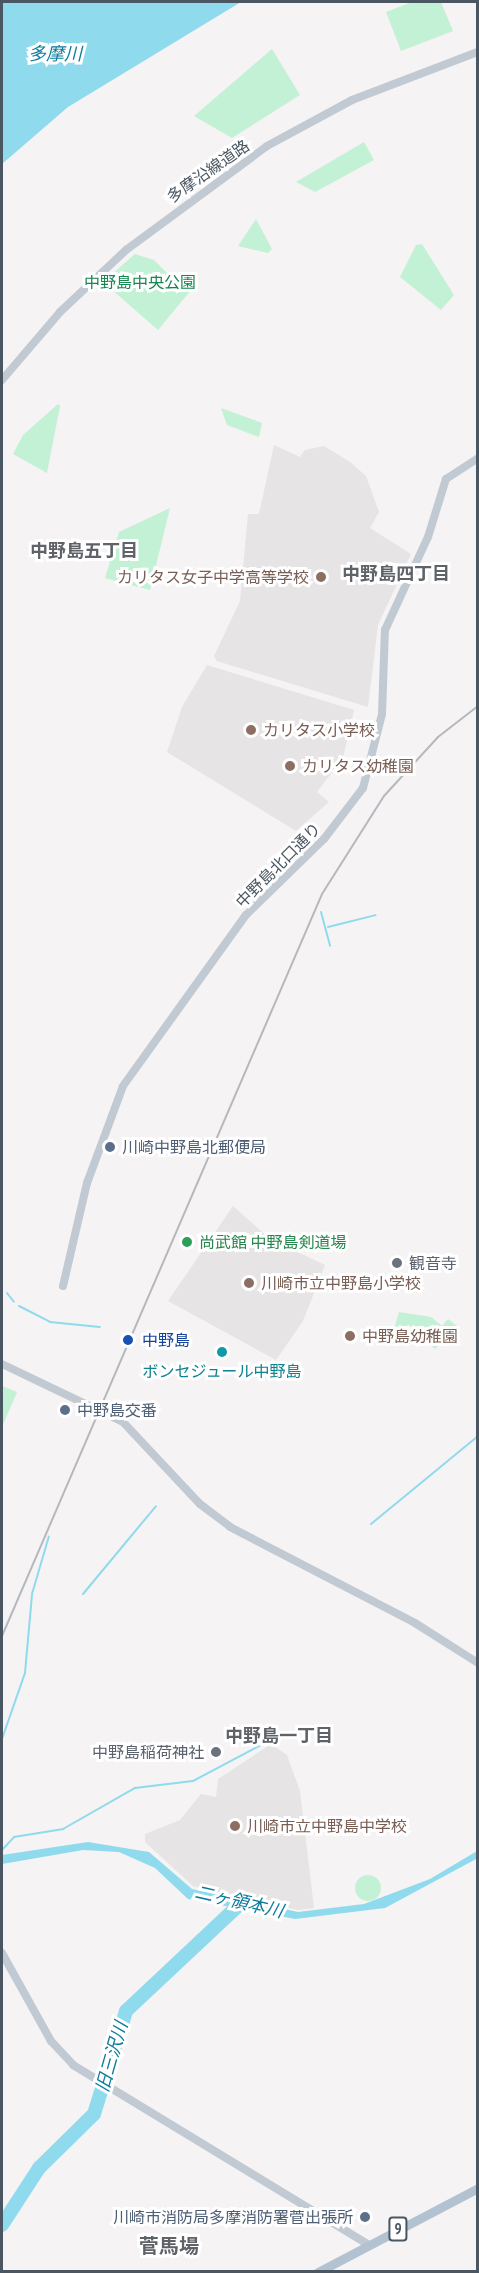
<!DOCTYPE html>
<html>
<head>
<meta charset="utf-8">
<style>
  body { margin:0 }
  #map { position:relative; width:479px; height:2273px; overflow:hidden; background:#f5f3f3; font-family:"PT Sans Narrow","Noto Sans JP",sans-serif }
  div>[style] { position:absolute }
  .education>* { inset:0; background:#e6e4e5 }
  .green>* { inset:0; background:#c3f1d5 }
  .round { border-radius:50% }
  .water>* { inset:0; background:#90daee }
  .stream>* { height:2px; margin:-1px; padding:0 1px; transform-origin:1px; border-radius:1px; background:#90daee }
  .river>* { height:14px; margin:-7px; padding:0 7px; transform-origin:7px; border-radius:7px; background:#90daee }
  .minor>* { height:8px; margin:-4px; padding:0 4px; transform-origin:4px; border-radius:4px; background:#c1cad2 }
  .major>* { height:9px; margin:-4.5px; padding:0 4.5px; transform-origin:4.5px; border-radius:4.5px; background:#b3c2d1 }
  .rail>* { height:2px; margin:-1px; padding:0 1px; transform-origin:1px; border-radius:1px; background:#b5b8bd }
  .dots>* { width:16px; height:16px; translate:-50% -50%; box-sizing:border-box; border:3px solid #fff; border-radius:50% }
  span { translate:-50% -50%; white-space:nowrap; text-align:center; line-height:1.15; -webkit-text-stroke:6px #fff; paint-order:stroke }
  .shield-label span { padding:2px 4px; background:#fff; border:2px solid; border-radius:4px; -webkit-text-stroke-width:0 }
  .shield-label { font-size:15px; color:#4a5661; font-weight:700 }
  .street-label { font-size:16px; color:#4a5661 }
  .park-label { font-size:16px; color:#17864f }
  .education-label { font-size:16px; color:#785e54 }
  .right { translate:-100% -50%; text-align:right }
  .left { translate:0 -50%; text-align:left }
  .service-label { font-size:16px; color:#4e5e75 }
  .leisure-label { font-size:16px; color:#27864d }
  .worship-label { font-size:16px; color:#5b616d }
  .transit-label { font-size:16px; color:#164399 }
  .culture-label { font-size:16px; color:#0d838f }
  .water-label { font-size:18px; color:#0c7c9b; font-style:italic }
  .neighbourhood-label { font-size:18px; color:#5f6368; font-weight:700 }
  .quarter-label { font-size:20px; color:#5f6368; font-weight:700 }
  .frame { position:absolute; inset:0; border:3px solid #4a5661; pointer-events:none }
</style>
</head>
<body>
<div id="map">
  <div class="education">
    <div style="clip-path:polygon(274px 445px,300px 457px,305px 450px,324px 446px,350px 462px,366px 476px,379px 512px,370px 528px,411px 554px,378px 625px,368px 707px,217px 661px,214px 656px,240px 601px,248px 514px,259px 514px)"></div>
    <div style="clip-path:polygon(207px 665px,354px 710px,343px 758px,317px 792px,329px 802px,296px 831px,167px 752px,182px 707px)"></div>
    <div style="clip-path:polygon(233px 1206px,270px 1239px,325px 1265px,303px 1321px,276px 1360px,168px 1301px)"></div>
    <div style="clip-path:polygon(271px 1744px,287px 1755px,300px 1791px,314px 1908px,298px 1910px,193px 1886px,145px 1842px,145px 1834px,180px 1820px,201px 1794px,216px 1797px,218px 1779px)"></div>
  </div>
  <div class="green">
    <div style="clip-path:polygon(412px 2px,441px 2px,453px 31px,401px 51px,386px 12px)"></div>
    <div style="clip-path:polygon(272px 49px,300px 95px,232px 138px,194px 116px)"></div>
    <div style="clip-path:polygon(364px 142px,374px 160px,315px 192px,296px 182px)"></div>
    <div style="clip-path:polygon(256px 219px,272px 249px,268px 253px,238px 246px)"></div>
    <div style="clip-path:polygon(422px 244px,454px 295px,441px 310px,400px 277px,416px 245px)"></div>
    <div style="clip-path:polygon(135px 254px,154px 260px,174px 280px,175px 290px,191px 290px,158px 330px,103px 282px)"></div>
    <div style="clip-path:polygon(58px 404px,60px 406px,47px 473px,13px 454px,23px 435px)"></div>
    <div style="clip-path:polygon(221px 408px,262px 423px,259px 437px,227px 425px)"></div>
    <div style="clip-path:polygon(170px 508px,150px 590px,105px 578px,119px 532px)"></div>
    <div style="clip-path:polygon(399px 1312px,431px 1317px,442px 1326px,448px 1319px,457px 1326px,435px 1349px,409px 1325px,394px 1329px)"></div>
    <div style="clip-path:polygon(2px 1386px,17px 1392px,2px 1427px)"></div>
    <div class="round" style="left:355px;top:1875px;width:26px;height:26px"></div>
  </div>
  <div class="water">
    <div style="clip-path:polygon(2px 2px,241px 2px,68px 107px,2px 164px)"></div>
    <div style="clip-path:polygon(88px 1842px,149px 1852px,192px 1889px,298px 1912px,364px 1904px,430px 1879px,477px 1851px,478px 1858px,385px 1908px,295px 1919px,188px 1899px,155px 1868px,119px 1852px,83px 1850px,2px 1864px,2px 1855px)"></div>
  </div>
  <div class="stream">
    <div style="left:321px;top:912px;width:35px;rotate:75deg"></div>
    <div style="left:328px;top:927px;width:49px;rotate:-14deg"></div>
    <div style="left:7px;top:1293px;width:11px;rotate:52deg"></div>
    <div style="left:19px;top:1306px;width:35px;rotate:27deg"></div>
    <div style="left:50px;top:1322px;width:50px;rotate:5.7deg"></div>
    <div style="left:371px;top:1524px;width:139px;rotate:-39.4deg"></div>
    <div style="left:83px;top:1594px;width:114px;rotate:-50.3deg"></div>
    <div style="left:2px;top:1739px;width:70px;rotate:-70.8deg"></div>
    <div style="left:25px;top:1673px;width:79px;rotate:-84.9deg"></div>
    <div style="left:32px;top:1594px;width:60px;rotate:-73.7deg"></div>
    <div style="left:2px;top:1850px;width:18px;rotate:-47deg"></div>
    <div style="left:14px;top:1837px;width:50px;rotate:-9.3deg"></div>
    <div style="left:63px;top:1829px;width:83px;rotate:-29.7deg"></div>
    <div style="left:135px;top:1788px;width:58px;rotate:-6.9deg"></div>
    <div style="left:193px;top:1781px;width:79px;rotate:-27.9deg"></div>
  </div>
  <div class="river">
    <div style="left:2px;top:2225px;width:68px;rotate:-57deg"></div>
    <div style="left:39px;top:2168px;width:77px;rotate:-44.5deg"></div>
    <div style="left:94px;top:2114px;width:108px;rotate:-72.7deg"></div>
    <div style="left:126px;top:2011px;width:158px;rotate:-43.2deg"></div>
  </div>
  <div class="minor">
    <div style="left:2px;top:380px;width:89px;rotate:-49.5deg"></div>
    <div style="left:60px;top:312px;width:91px;rotate:-43.2deg"></div>
    <div style="left:126px;top:250px;width:175px;rotate:-36.4deg"></div>
    <div style="left:267px;top:146px;width:97px;rotate:-28.4deg"></div>
    <div style="left:352px;top:100px;width:135px;rotate:-20.9deg"></div>
    <div style="left:63px;top:1286px;width:106px;rotate:-76.9deg"></div>
    <div style="left:87px;top:1183px;width:103px;rotate:-69.6deg"></div>
    <div style="left:123px;top:1086px;width:211px;rotate:-54.3deg"></div>
    <div style="left:246px;top:915px;width:109px;rotate:-44.3deg"></div>
    <div style="left:324px;top:839px;width:64px;rotate:-52.6deg"></div>
    <div style="left:363px;top:788px;width:76px;rotate:-75.6deg"></div>
    <div style="left:382px;top:714px;width:84px;rotate:-88deg"></div>
    <div style="left:385px;top:630px;width:102px;rotate:-65.2deg"></div>
    <div style="left:428px;top:537px;width:61px;rotate:-72.8deg"></div>
    <div style="left:446px;top:479px;width:38px;rotate:-33deg"></div>
    <div style="left:2px;top:1364px;width:134px;rotate:25.6deg"></div>
    <div style="left:123px;top:1422px;width:112px;rotate:46.8deg"></div>
    <div style="left:200px;top:1504px;width:38px;rotate:37deg"></div>
    <div style="left:230px;top:1527px;width:208px;rotate:27.4deg"></div>
    <div style="left:415px;top:1623px;width:75px;rotate:32.4deg"></div>
    <div style="left:2px;top:1953px;width:101px;rotate:60.9deg"></div>
    <div style="left:51px;top:2041px;width:33px;rotate:47deg"></div>
    <div style="left:73px;top:2065px;width:346px;rotate:31.3deg"></div>
  </div>
  <div class="major">
    <div style="left:318px;top:2272px;width:181px;rotate:-27.7deg"></div>
  </div>
  <div class="rail">
    <div style="left:2px;top:1636px;width:808px;rotate:-66.67deg"></div>
    <div style="left:322px;top:894px;width:116px;rotate:-57.7deg"></div>
    <div style="left:384px;top:796px;width:80px;rotate:-47.5deg"></div>
    <div style="left:438px;top:737px;width:51px;rotate:-37.8deg"></div>
  </div>
  <div class="dots">
    <div style="left:321px;top:577px;background:#8d6e63"></div>
    <div style="left:251px;top:730px;background:#8d6e63"></div>
    <div style="left:290px;top:766px;background:#8d6e63"></div>
    <div style="left:110px;top:1147px;background:#5c6f8a"></div>
    <div style="left:187px;top:1242px;background:#2e9e5b"></div>
    <div style="left:397px;top:1263px;background:#6b7280"></div>
    <div style="left:249px;top:1283px;background:#8d6e63"></div>
    <div style="left:350px;top:1336px;background:#8d6e63"></div>
    <div style="left:128px;top:1340px;background:#1a4fb4"></div>
    <div style="left:222px;top:1352px;background:#0f9aa8"></div>
    <div style="left:65px;top:1410px;background:#5c6f8a"></div>
    <div style="left:216px;top:1752px;background:#6b7280"></div>
    <div style="left:235px;top:1826px;background:#8d6e63"></div>
    <div style="left:365px;top:2217px;background:#5c6f8a"></div>
  </div>
  <div class="shield-label">
    <span style="left:398px;top:2229px">9</span>
  </div>
  <div class="street-label">
    <span style="left:208px;top:171px;rotate:-35deg">多摩沿線道路</span>
    <span style="left:278px;top:865px;rotate:-45deg">中野島北口通り</span>
  </div>
  <div class="park-label">
    <span style="left:140px;top:282px">中野島中央公園</span>
  </div>
  <div class="education-label">
    <span class="right" style="left:309px;top:577px">カリタス女子中学高等学校</span>
    <span class="left" style="left:263px;top:730px">カリタス小学校</span>
    <span class="left" style="left:302px;top:766px">カリタス幼稚園</span>
    <span class="left" style="left:261px;top:1283px">川崎市立中野島小学校</span>
    <span class="left" style="left:362px;top:1336px">中野島幼稚園</span>
    <span class="left" style="left:247px;top:1826px">川崎市立中野島中学校</span>
  </div>
  <div class="service-label">
    <span class="left" style="left:122px;top:1147px">川崎中野島北郵便局</span>
    <span class="left" style="left:77px;top:1410px">中野島交番</span>
    <span class="right" style="left:353px;top:2217px">川崎市消防局多摩消防署菅出張所</span>
  </div>
  <div class="leisure-label">
    <span class="left" style="left:199px;top:1242px">尚武館 中野島剣道場</span>
  </div>
  <div class="worship-label">
    <span class="left" style="left:409px;top:1263px">観音寺</span>
    <span class="right" style="left:204px;top:1752px">中野島稲荷神社</span>
  </div>
  <div class="transit-label">
    <span class="left" style="left:142px;top:1340px">中野島</span>
  </div>
  <div class="culture-label">
    <span style="left:222px;top:1371px">ボンセジュール中野島</span>
  </div>
  <div class="water-label">
    <span style="left:55px;top:54px">多摩川</span>
    <span style="left:239px;top:1902px;rotate:13deg">二ヶ領本川</span>
    <span style="left:112px;top:2057px;rotate:-74deg">旧三沢川</span>
  </div>
  <div class="neighbourhood-label">
    <span style="left:84px;top:551px">中野島五丁目</span>
    <span style="left:396px;top:574px">中野島四丁目</span>
    <span style="left:279px;top:1736px">中野島一丁目</span>
  </div>
  <div class="quarter-label">
    <span style="left:169px;top:2246px">菅馬場</span>
  </div>
  <div class="frame"></div>
</div>
</body>
</html>
